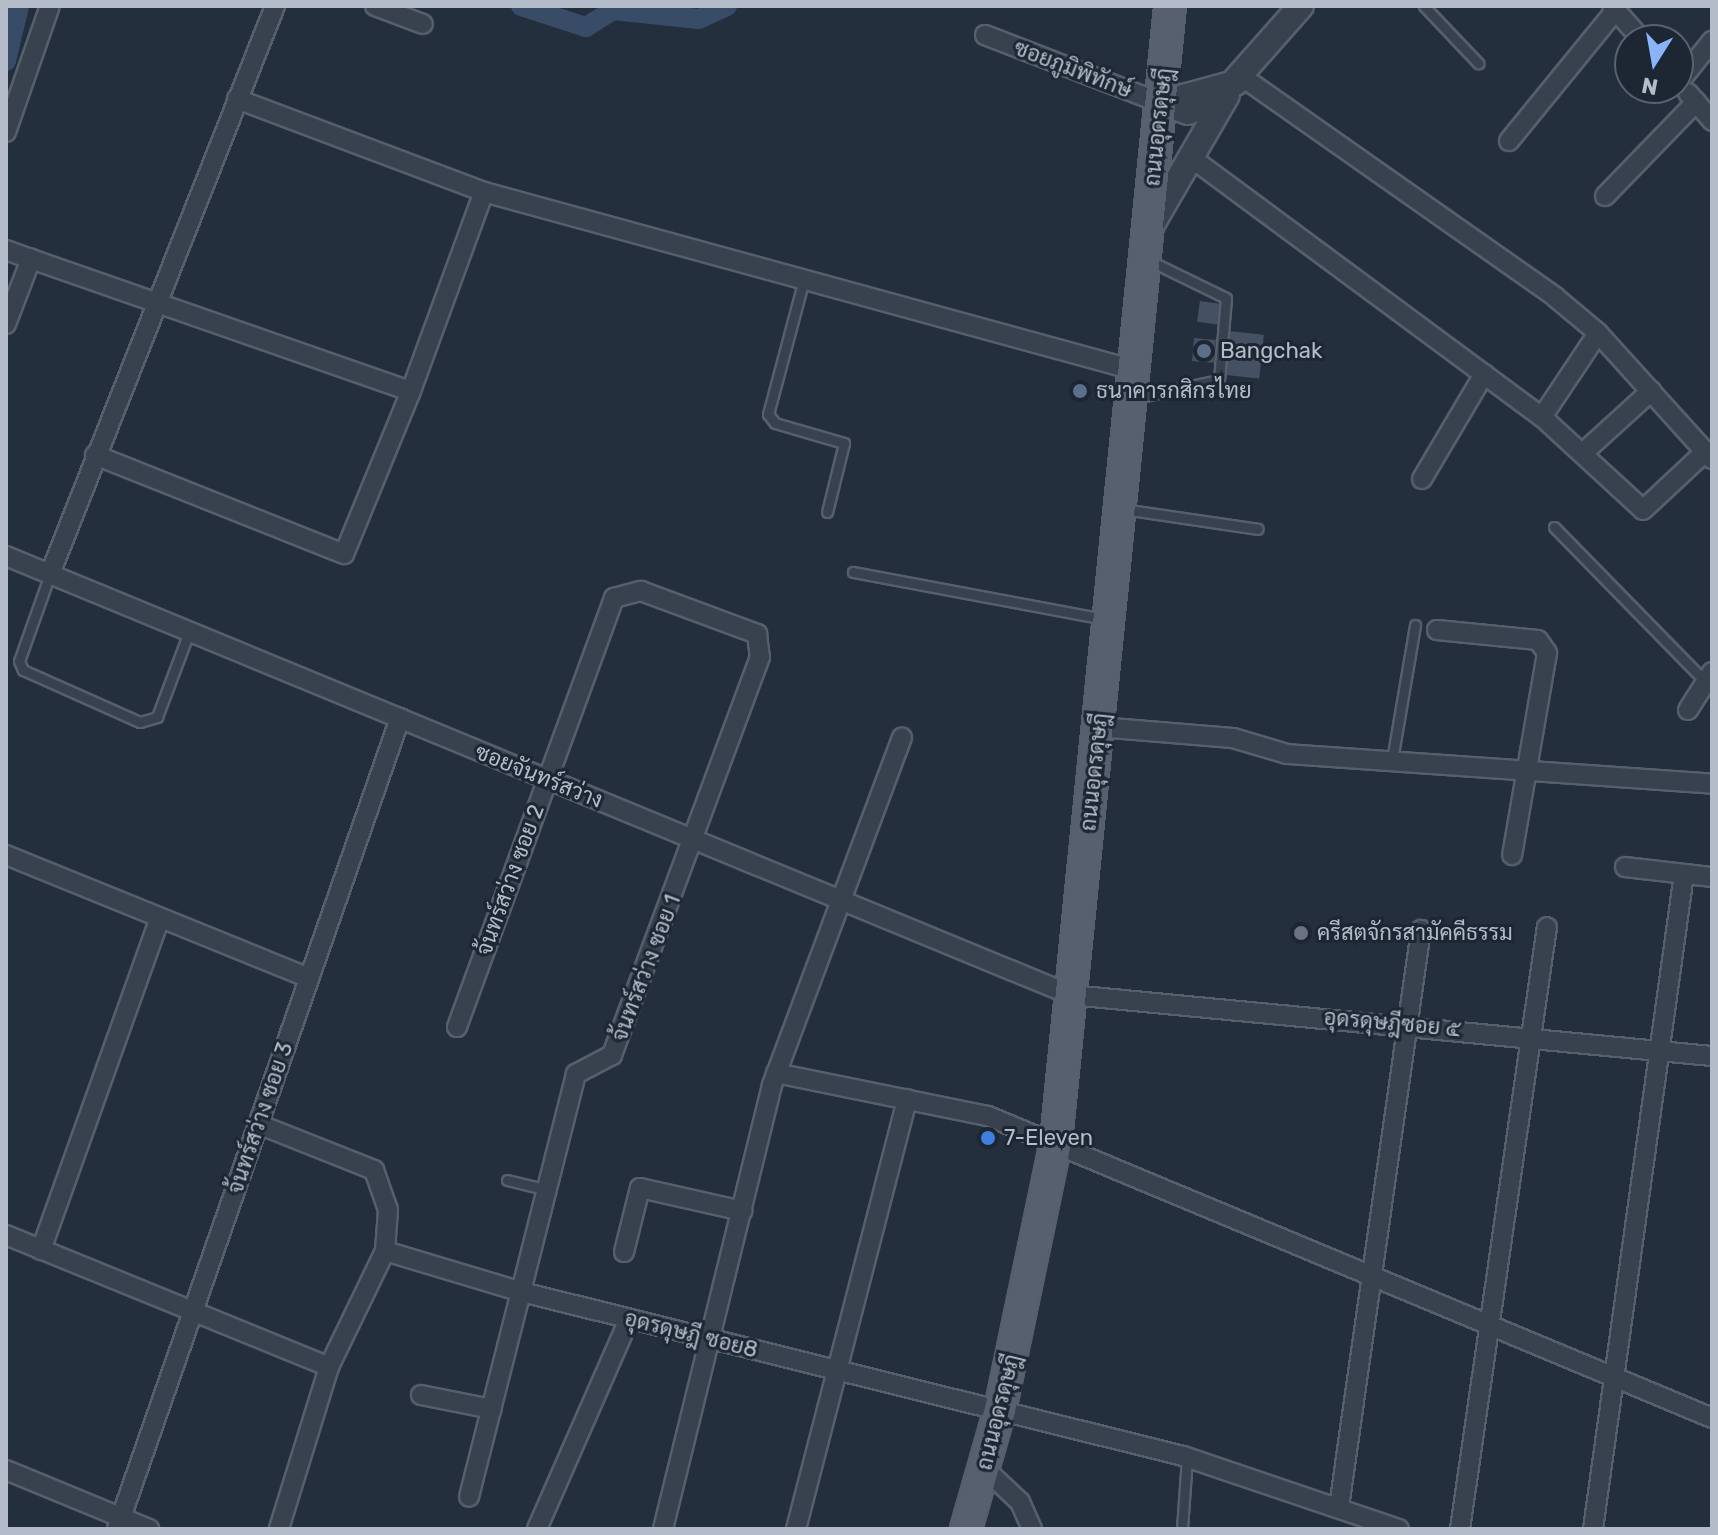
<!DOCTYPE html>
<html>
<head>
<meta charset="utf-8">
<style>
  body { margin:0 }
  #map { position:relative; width:1718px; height:1535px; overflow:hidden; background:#242f3e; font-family:Rubik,Sarabun,sans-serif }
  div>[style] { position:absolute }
  .canal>* { height:20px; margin:-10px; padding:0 10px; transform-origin:10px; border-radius:10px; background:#394c67 }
  .building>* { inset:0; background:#455162; transform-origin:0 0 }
  .roads { filter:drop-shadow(2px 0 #565f6c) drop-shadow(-2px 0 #565f6c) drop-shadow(0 2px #565f6c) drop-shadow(0 -2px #565f6c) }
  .service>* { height:9px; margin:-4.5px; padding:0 4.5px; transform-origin:4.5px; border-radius:4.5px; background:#38414e }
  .minor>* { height:18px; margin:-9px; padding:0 9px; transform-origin:9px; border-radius:9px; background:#38414e }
  .tertiary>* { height:24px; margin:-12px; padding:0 12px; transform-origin:12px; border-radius:12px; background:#38414e }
  .primary>* { height:30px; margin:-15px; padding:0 15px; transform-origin:15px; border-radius:15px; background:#56606e }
  .dots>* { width:22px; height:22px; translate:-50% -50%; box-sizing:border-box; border:4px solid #1d2633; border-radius:50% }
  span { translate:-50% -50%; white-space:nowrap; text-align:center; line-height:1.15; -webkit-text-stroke:6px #1d2633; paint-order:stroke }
  .street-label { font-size:22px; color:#b4bcc9 }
  .poi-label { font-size:22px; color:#b4bcc9 }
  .left { translate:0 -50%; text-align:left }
  .frame { position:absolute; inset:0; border:8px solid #b4bcc9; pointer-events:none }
  .north { position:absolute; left:1614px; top:24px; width:80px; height:80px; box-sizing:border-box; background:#1d2633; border:2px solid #59626f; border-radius:50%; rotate:191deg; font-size:22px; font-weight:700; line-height:32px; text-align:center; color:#b4bcc9 }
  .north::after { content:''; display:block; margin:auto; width:28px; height:36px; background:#8ab4f8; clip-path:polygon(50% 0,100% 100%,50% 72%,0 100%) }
</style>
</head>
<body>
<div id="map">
  <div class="canal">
    <div style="left:521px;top:6px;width:68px;rotate:17.9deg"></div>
    <div style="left:586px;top:27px;width:32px;rotate:-32deg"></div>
    <div style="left:613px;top:10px;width:86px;rotate:6deg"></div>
    <div style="left:699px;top:19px;width:31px;rotate:-25deg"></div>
    <div style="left:6px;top:61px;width:57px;rotate:-76.7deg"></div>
  </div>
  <div class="building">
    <div style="left:1200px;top:301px;width:22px;height:21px;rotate:8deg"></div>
    <div style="left:1228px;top:331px;width:36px;height:44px;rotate:6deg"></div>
    <div style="left:1194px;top:338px;width:22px;height:23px;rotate:5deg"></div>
  </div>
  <div class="roads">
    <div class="service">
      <div style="left:1424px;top:6px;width:79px;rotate:46.5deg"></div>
      <div style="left:804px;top:279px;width:140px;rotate:104.9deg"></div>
      <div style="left:768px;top:414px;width:11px;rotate:52deg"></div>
      <div style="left:775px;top:423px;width:72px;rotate:16.2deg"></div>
      <div style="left:844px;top:443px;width:71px;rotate:103.8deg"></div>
      <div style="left:1135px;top:398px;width:86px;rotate:-12.1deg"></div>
      <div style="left:1219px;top:380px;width:82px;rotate:-85.1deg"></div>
      <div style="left:1226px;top:298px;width:85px;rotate:-154deg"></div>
      <div style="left:1123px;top:509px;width:136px;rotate:8.4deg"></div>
      <div style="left:1554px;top:527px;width:217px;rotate:45.6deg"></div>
      <div style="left:853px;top:572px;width:256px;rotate:10.6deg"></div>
      <div style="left:50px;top:574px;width:92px;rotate:109.6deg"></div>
      <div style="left:19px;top:661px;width:10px;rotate:66deg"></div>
      <div style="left:23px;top:670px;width:128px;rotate:24deg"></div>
      <div style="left:140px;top:722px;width:18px;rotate:-16deg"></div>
      <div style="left:157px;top:717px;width:91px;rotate:-69.4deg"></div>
      <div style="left:1392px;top:760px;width:137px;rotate:-80.3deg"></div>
      <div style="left:507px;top:1180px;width:42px;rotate:13.7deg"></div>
      <div style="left:1182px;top:1529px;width:71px;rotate:-86deg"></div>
    </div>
    <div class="minor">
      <div style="left:375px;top:6px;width:51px;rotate:20.6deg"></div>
      <div style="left:1612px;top:6px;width:45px;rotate:48.6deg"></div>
      <div style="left:985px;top:35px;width:189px;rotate:21.1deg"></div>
      <div style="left:1241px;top:76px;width:384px;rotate:35.1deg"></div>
      <div style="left:1555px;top:297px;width:56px;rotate:39.9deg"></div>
      <div style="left:1598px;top:333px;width:170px;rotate:47.9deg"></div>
      <div style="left:1679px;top:82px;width:53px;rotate:-51.2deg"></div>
      <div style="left:1688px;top:93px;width:37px;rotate:49deg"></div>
      <div style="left:237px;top:99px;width:264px;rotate:20.6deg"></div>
      <div style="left:6px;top:132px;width:133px;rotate:-70.8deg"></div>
      <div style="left:1509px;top:141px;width:169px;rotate:-50.8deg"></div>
      <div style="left:1189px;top:156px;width:439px;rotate:36.5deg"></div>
      <div style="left:1542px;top:417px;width:137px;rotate:42.6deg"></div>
      <div style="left:1643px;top:510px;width:85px;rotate:-43.1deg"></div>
      <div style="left:1605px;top:196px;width:131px;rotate:-45.9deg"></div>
      <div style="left:6px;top:250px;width:27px;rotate:20deg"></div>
      <div style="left:6px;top:324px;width:70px;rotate:-69deg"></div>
      <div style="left:31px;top:259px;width:402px;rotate:19.2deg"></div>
      <div style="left:411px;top:391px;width:176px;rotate:112.3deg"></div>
      <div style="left:344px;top:554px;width:268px;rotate:-158.3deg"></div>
      <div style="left:411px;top:391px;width:212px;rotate:-69.9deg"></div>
      <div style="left:484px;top:192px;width:674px;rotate:15.31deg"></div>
      <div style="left:1542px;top:417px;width:101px;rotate:-56.3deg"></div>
      <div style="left:1584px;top:452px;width:91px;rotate:-42.3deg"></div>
      <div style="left:1422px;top:479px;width:122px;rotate:-59.4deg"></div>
      <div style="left:6px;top:556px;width:1152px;rotate:22.4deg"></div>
      <div style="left:1071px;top:995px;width:644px;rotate:5.44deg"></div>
      <div style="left:50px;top:574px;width:611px;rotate:-68.39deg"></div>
      <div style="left:1437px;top:630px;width:101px;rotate:5.7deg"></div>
      <div style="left:1538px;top:640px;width:16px;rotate:55deg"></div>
      <div style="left:1547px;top:653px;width:205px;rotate:99.8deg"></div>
      <div style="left:1688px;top:710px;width:45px;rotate:-57.7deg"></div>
      <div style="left:1099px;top:727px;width:134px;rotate:4.7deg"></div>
      <div style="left:1233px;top:738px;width:56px;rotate:16.5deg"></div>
      <div style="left:1287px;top:754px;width:426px;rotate:4deg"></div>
      <div style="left:6px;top:855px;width:327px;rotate:22.1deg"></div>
      <div style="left:1625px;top:867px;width:88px;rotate:6.6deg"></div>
      <div style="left:457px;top:1027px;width:457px;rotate:-69.9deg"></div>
      <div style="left:614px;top:598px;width:28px;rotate:-15deg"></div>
      <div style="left:641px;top:591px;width:124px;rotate:20.3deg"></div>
      <div style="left:757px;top:634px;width:23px;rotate:83deg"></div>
      <div style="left:760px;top:657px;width:425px;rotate:110.4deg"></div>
      <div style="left:612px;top:1055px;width:41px;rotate:152.2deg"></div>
      <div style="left:576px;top:1074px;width:436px;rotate:104.2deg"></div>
      <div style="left:776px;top:1073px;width:216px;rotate:11.5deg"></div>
      <div style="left:988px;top:1116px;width:784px;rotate:22.64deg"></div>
      <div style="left:258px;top:1124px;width:125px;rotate:21.6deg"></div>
      <div style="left:374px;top:1170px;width:42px;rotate:70.7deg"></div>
      <div style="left:388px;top:1210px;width:41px;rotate:94.2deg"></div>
      <div style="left:385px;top:1251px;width:129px;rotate:115.8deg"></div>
      <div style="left:329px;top:1367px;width:170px;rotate:107.2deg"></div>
      <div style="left:6px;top:1235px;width:349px;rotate:22.2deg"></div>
      <div style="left:41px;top:1250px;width:350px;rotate:-70.3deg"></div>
      <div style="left:385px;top:1251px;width:143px;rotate:16.7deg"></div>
      <div style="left:522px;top:1292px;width:681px;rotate:13.93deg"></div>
      <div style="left:1183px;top:1456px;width:228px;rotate:18.7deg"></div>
      <div style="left:624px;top:1252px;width:66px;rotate:-76deg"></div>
      <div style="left:640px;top:1188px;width:105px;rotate:12.7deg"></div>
      <div style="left:421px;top:1395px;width:72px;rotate:11.2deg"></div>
      <div style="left:985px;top:1469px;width:48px;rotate:43.3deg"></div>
      <div style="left:1020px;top:1502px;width:30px;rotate:66deg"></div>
      <div style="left:6px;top:1470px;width:155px;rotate:22.4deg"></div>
      <div style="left:1339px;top:1507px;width:583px;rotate:-81.91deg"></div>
      <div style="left:117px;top:1529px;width:859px;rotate:-70.76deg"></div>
      <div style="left:537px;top:1529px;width:229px;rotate:-66.3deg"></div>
      <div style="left:663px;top:1529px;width:457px;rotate:-76.2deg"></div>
      <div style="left:772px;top:1085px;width:371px;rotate:-69.5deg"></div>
      <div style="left:796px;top:1529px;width:444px;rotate:-75.5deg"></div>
      <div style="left:1460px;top:1529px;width:608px;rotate:-81.78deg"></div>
      <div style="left:1593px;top:1529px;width:661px;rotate:-82.09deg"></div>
    </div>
    <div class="tertiary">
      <div style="left:1161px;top:103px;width:28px;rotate:18deg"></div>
      <div style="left:1188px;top:112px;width:30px;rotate:-20deg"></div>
      <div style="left:1216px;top:102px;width:128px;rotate:-48.5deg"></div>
      <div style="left:1161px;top:103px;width:77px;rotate:-15.1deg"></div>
      <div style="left:1151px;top:226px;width:151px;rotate:-59.9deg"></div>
    </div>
    <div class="primary">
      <div style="left:966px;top:1529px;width:124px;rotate:-74.1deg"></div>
      <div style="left:1000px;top:1410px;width:275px;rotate:-78.2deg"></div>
      <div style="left:1056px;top:1141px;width:1141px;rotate:-84.26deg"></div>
    </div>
  </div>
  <div class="dots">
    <div style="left:1204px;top:351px;background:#5c6f8a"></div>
    <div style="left:1080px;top:391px;background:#5c6f8a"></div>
    <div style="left:1301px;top:933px;background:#6b7280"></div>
    <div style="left:988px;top:1138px;background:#3f7fe0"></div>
  </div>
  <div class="street-label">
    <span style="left:1073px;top:69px;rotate:21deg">ซอยภูมิพิทักษ์</span>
    <span style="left:1158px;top:127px;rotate:-84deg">ถนนอุดรดุษฎี</span>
    <span style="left:1094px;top:772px;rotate:-84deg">ถนนอุดรดุษฎี</span>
    <span style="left:539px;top:776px;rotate:22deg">ซอยจันทร์สว่าง</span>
    <span style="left:510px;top:880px;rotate:-70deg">จ้นทร์สว่าง ซอย 2</span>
    <span style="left:646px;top:968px;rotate:-69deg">จ้นทร์สว่าง ซอย 1</span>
    <span style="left:1392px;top:1023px;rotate:5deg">อุดรดุษฎีซอย ๕</span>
    <span style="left:260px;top:1118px;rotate:-71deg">จ้นทร์สว่าง ซอย 3</span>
    <span style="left:691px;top:1334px;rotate:14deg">อุดรดุษฎี ซอย8</span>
    <span style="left:998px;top:1412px;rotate:-76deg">ถนนอุดรดุษฎี</span>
  </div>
  <div class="poi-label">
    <span class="left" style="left:1220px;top:351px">Bangchak</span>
    <span class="left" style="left:1096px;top:391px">ธนาคารกสิกรไทย</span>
    <span class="left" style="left:1317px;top:933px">ครีสตจักรสามัคคีธรรม</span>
    <span class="left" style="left:1004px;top:1138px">7-Eleven</span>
  </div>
  <div class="frame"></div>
  <div class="north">N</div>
</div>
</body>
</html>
